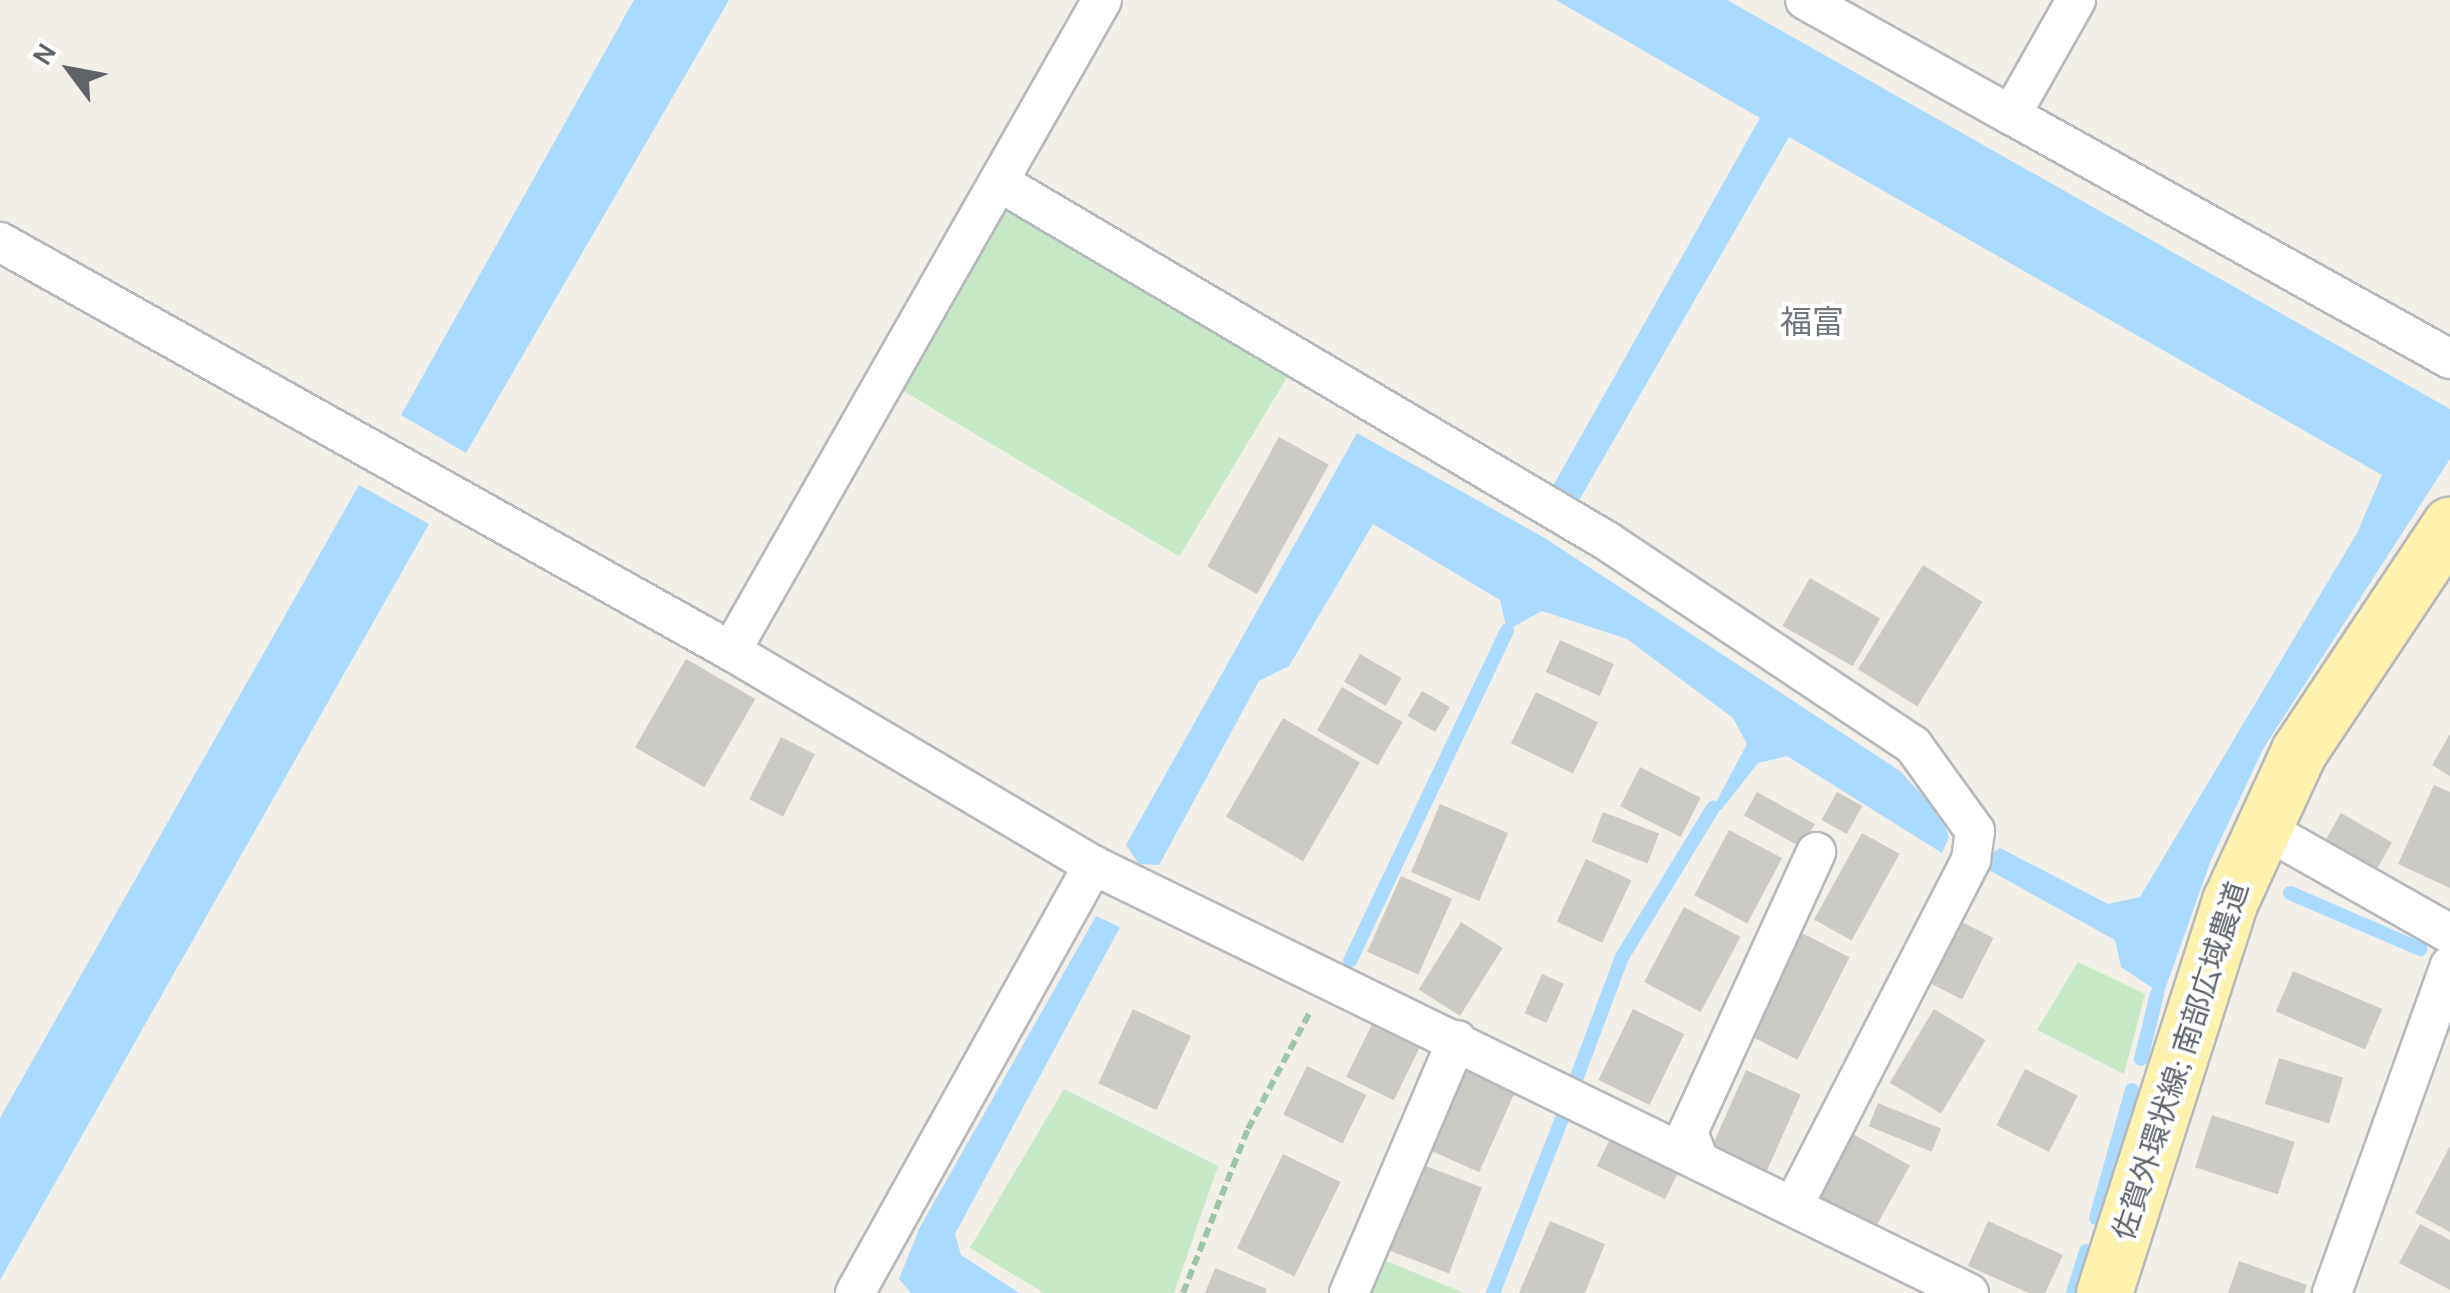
<!DOCTYPE html>
<html>
<head>
<meta charset="utf-8">
<style>
  body { margin:0 }
  #map { position:relative; width:2450px; height:1293px; overflow:hidden; background:#f1efe8; font-family:Karla,"Noto Sans JP",sans-serif }
  div>[style] { position:absolute }
  .green>* { inset:0; background:#c5e8c5; transform-origin:0 0 }
  .water>* { inset:0; background:#aadaff }
  .stream>* { height:14px; margin:-7px; padding:0 7px; transform-origin:7px; border-radius:7px; background:#aadaff }
  .building>* { inset:0; background:#cccac5; transform-origin:0 0 }
  .path>* { height:6px; margin-top:-3px; transform-origin:0; background:repeating-linear-gradient(90deg,#9cc7a9 0 10px,transparent 0 15px) }
  .roads { filter:drop-shadow(2px 0 #b5b8bc) drop-shadow(-2px 0 #b5b8bc) drop-shadow(0 2px #b5b8bc) drop-shadow(0 -2px #b5b8bc) }
  .minor>* { height:38px; margin:-19px; padding:0 19px; transform-origin:19px; border-radius:19px; background:#fff }
  .primary>* { height:55px; margin:-27.5px; padding:0 27.5px; transform-origin:27.5px; border-radius:27.5px; background:#fff2af }
  span { translate:-50% -50%; white-space:nowrap; text-align:center; line-height:1.15; -webkit-text-stroke:8px #fff; paint-order:stroke }
  .street-label { font-size:30px; color:#5f6368 }
  .neighbourhood-label { font-size:32px; color:#70757a }
  .north { position:absolute; left:20px; top:20px; width:100px; height:100px; -webkit-text-stroke:8px #fff; paint-order:stroke; rotate:302deg; font-size:28px; font-weight:700; line-height:40px; text-align:center; color:#5f6368 }
  .north::after { content:''; display:block; margin:auto; width:35px; height:45px; background:#5f6368; clip-path:polygon(50% 0,100% 100%,50% 72%,0 100%) }
</style>
</head>
<body>
<div id="map">
  <div class="green">
    <div style="left:1009px;top:207px;width:326px;height:212px;rotate:31deg"></div>
    <div style="clip-path:polygon(2078px 962px,2145px 994px,2124px 1074px,2037px 1030px)"></div>
    <div style="clip-path:polygon(1064px 1089px,1218px 1166px,1174px 1293px,1044px 1293px,970px 1248px)"></div>
    <div style="clip-path:polygon(1379px 1258px,1464px 1293px,1366px 1293px)"></div>
  </div>
  <div class="water">
    <div style="clip-path:polygon(634px 0,729px 0,466px 453px,401px 415px)"></div>
    <div style="clip-path:polygon(1556px 0,1727px 0,2450px 409px,2450px 459px,2263px 749px,2211px 860px,2163px 995px,2121px 967px,2115px 940px,1987px 869px,1986px 858px,2000px 848px,2108px 904px,2140px 897px,2357px 533px,2382px 475px,1789px 137px,1578px 502px,1553px 486px,1760px 118px)"></div>
    <div style="clip-path:polygon(1357px 433px,1543px 537px,1900px 771px,1942px 817px,1949px 837px,1942px 853px,1787px 756px,1758px 763px,1721px 810px,1713px 808px,1747px 744px,1733px 718px,1627px 639px,1542px 611px,1507px 630px,1500px 600px,1373px 524px,1289px 666px,1259px 681px,1159px 865px,1139px 864px,1126px 845px)"></div>
    <div style="clip-path:polygon(359px 485px,429px 524px,0 1280px,0 1118px)"></div>
    <div style="clip-path:polygon(1096px 916px,1120px 927px,955px 1234px,961px 1255px,1019px 1293px,911px 1293px,899px 1279px,920px 1227px)"></div>
  </div>
  <div class="stream">
    <div style="left:2290px;top:893px;width:142px;rotate:23.3deg"></div>
    <div style="left:1350px;top:961px;width:366px;rotate:-64.6deg"></div>
    <div style="left:2141px;top:1059px;width:67px;rotate:-76.2deg"></div>
    <div style="left:1575px;top:1082px;width:134px;rotate:-69.4deg"></div>
    <div style="left:1622px;top:957px;width:175px;rotate:-58.6deg"></div>
    <div style="left:2096px;top:1218px;width:133px;rotate:-74.3deg"></div>
    <div style="left:1493px;top:1293px;width:193px;rotate:-68.4deg"></div>
    <div style="left:2073px;top:1293px;width:44px;rotate:-72.8deg"></div>
  </div>
  <div class="building">
    <div style="left:1279px;top:437px;width:57px;height:148px;rotate:29deg"></div>
    <div style="left:1923px;top:565px;width:70px;height:123px;rotate:32deg"></div>
    <div style="left:1810px;top:578px;width:81px;height:55px;rotate:30deg"></div>
    <div style="left:1560px;top:640px;width:59px;height:35px;rotate:24deg"></div>
    <div style="left:1360px;top:654px;width:48px;height:32px;rotate:30deg"></div>
    <div style="left:686px;top:659px;width:80px;height:102px;rotate:30deg"></div>
    <div style="left:1342px;top:687px;width:70px;height:50px;rotate:30deg"></div>
    <div style="left:1422px;top:691px;width:32px;height:29px;rotate:30deg"></div>
    <div style="left:1536px;top:692px;width:69px;height:57px;rotate:26deg"></div>
    <div style="left:1283px;top:718px;width:89px;height:114px;rotate:30deg"></div>
    <div style="clip-path:polygon(2450px 734px,2450px 776px,2432px 765px)"></div>
    <div style="left:781px;top:737px;width:38px;height:70px;rotate:27deg"></div>
    <div style="left:1640px;top:767px;width:68px;height:44px;rotate:27deg"></div>
    <div style="clip-path:polygon(2434px 785px,2450px 792px,2450px 888px,2398px 864px)"></div>
    <div style="left:1757px;top:792px;width:66px;height:27px;rotate:29deg"></div>
    <div style="left:1837px;top:792px;width:29px;height:32px;rotate:29deg"></div>
    <div style="left:1440px;top:804px;width:74px;height:74px;rotate:23deg"></div>
    <div style="left:1603px;top:812px;width:60px;height:32px;rotate:21deg"></div>
    <div style="left:2341px;top:813px;width:59px;height:38px;rotate:30deg"></div>
    <div style="left:1729px;top:830px;width:60px;height:74px;rotate:28deg"></div>
    <div style="left:1862px;top:833px;width:43px;height:99px;rotate:29deg"></div>
    <div style="left:1586px;top:859px;width:50px;height:69px;rotate:25deg"></div>
    <div style="left:1401px;top:876px;width:56px;height:83px;rotate:24deg"></div>
    <div style="left:1684px;top:907px;width:64px;height:85px;rotate:28deg"></div>
    <div style="left:1956px;top:919px;width:42px;height:69px;rotate:27deg"></div>
    <div style="left:1461px;top:922px;width:49px;height:80px;rotate:32deg"></div>
    <div style="left:1798px;top:931px;width:58px;height:115px;rotate:27deg"></div>
    <div style="left:2293px;top:971px;width:97px;height:44px;rotate:23deg"></div>
    <div style="left:1542px;top:974px;width:24px;height:43px;rotate:24deg"></div>
    <div style="left:1133px;top:1009px;width:64px;height:82px;rotate:25deg"></div>
    <div style="left:1633px;top:1009px;width:57px;height:79px;rotate:26deg"></div>
    <div style="left:1934px;top:1009px;width:60px;height:86px;rotate:31deg"></div>
    <div style="left:1376px;top:1016px;width:53px;height:68px;rotate:26deg"></div>
    <div style="left:2279px;top:1058px;width:67px;height:48px;rotate:17deg"></div>
    <div style="left:1463px;top:1061px;width:60px;height:95px;rotate:24deg"></div>
    <div style="left:1307px;top:1066px;width:66px;height:54px;rotate:26deg"></div>
    <div style="left:2025px;top:1069px;width:59px;height:63px;rotate:27deg"></div>
    <div style="left:1746px;top:1070px;width:60px;height:91px;rotate:24deg"></div>
    <div style="left:1878px;top:1103px;width:68px;height:25px;rotate:22deg"></div>
    <div style="left:2212px;top:1115px;width:87px;height:55px;rotate:18deg"></div>
    <div style="left:1853px;top:1134px;width:65px;height:72px;rotate:29deg"></div>
    <div style="left:1610px;top:1139px;width:76px;height:30px;rotate:26deg"></div>
    <div style="clip-path:polygon(2450px 1146px,2450px 1232px,2415px 1213px)"></div>
    <div style="left:1283px;top:1154px;width:64px;height:105px;rotate:26deg"></div>
    <div style="left:1413px;top:1161px;width:74px;height:92px;rotate:21deg"></div>
    <div style="clip-path:polygon(1550px 1221px,1605px 1244px,1585px 1293px,1519px 1293px)"></div>
    <div style="clip-path:polygon(1988px 1221px,2063px 1255px,2045px 1293px,2029px 1293px,1968px 1266px)"></div>
    <div style="clip-path:polygon(2420px 1224px,2450px 1240px,2450px 1290px,2399px 1263px)"></div>
    <div style="clip-path:polygon(2239px 1261px,2307px 1285px,2304px 1293px,2228px 1293px)"></div>
    <div style="clip-path:polygon(1215px 1268px,1267px 1289px,1266px 1293px,1205px 1293px)"></div>
  </div>
  <div class="path">
    <div style="left:1183px;top:1293px;width:176px;rotate:-68.4deg"></div>
    <div style="left:1248px;top:1129px;width:132px;rotate:-62.1deg"></div>
  </div>
  <div class="roads">
    <div class="minor">
      <div style="left:1805px;top:0;width:236px;rotate:29.2deg"></div>
      <div style="left:2011px;top:115px;width:132px;rotate:-60.5deg"></div>
      <div style="left:2011px;top:115px;width:502px;rotate:29.07deg"></div>
      <div style="left:999px;top:182px;width:706px;rotate:30.56deg"></div>
      <div style="left:1607px;top:541px;width:368px;rotate:33.7deg"></div>
      <div style="left:1913px;top:745px;width:106px;rotate:54.2deg"></div>
      <div style="left:1975px;top:831px;width:29px;rotate:98deg"></div>
      <div style="left:1971px;top:860px;width:389px;rotate:117.2deg"></div>
      <div style="left:0;top:242px;width:838px;rotate:29.23deg"></div>
      <div style="left:731px;top:651px;width:421px;rotate:30.6deg"></div>
      <div style="left:1093px;top:865px;width:975px;rotate:26.04deg"></div>
      <div style="left:731px;top:651px;width:749px;rotate:-60.32deg"></div>
      <div style="left:2263px;top:828px;width:215px;rotate:29.5deg"></div>
      <div style="left:1698px;top:1158px;width:28px;rotate:-111deg"></div>
      <div style="left:1688px;top:1132px;width:308px;rotate:-65.4deg"></div>
      <div style="left:855px;top:1293px;width:490px;rotate:-60.9deg"></div>
      <div style="left:1349px;top:1293px;width:275px;rotate:-66.9deg"></div>
      <div style="left:2332px;top:1293px;width:348px;rotate:-70.2deg"></div>
    </div>
    <div class="primary">
      <div style="left:2104px;top:1293px;width:412px;rotate:-72.2deg"></div>
      <div style="left:2230px;top:901px;width:165px;rotate:-65.3deg"></div>
      <div style="left:2299px;top:751px;width:272px;rotate:-56.3deg"></div>
    </div>
  </div>
  <div class="street-label">
    <span style="left:2181px;top:1061px;rotate:-72deg">佐賀外環状線; 南部広域農道</span>
  </div>
  <div class="neighbourhood-label">
    <span style="left:1812px;top:323px">福富</span>
  </div>
  <div class="north">N</div>
</div>
</body>
</html>
